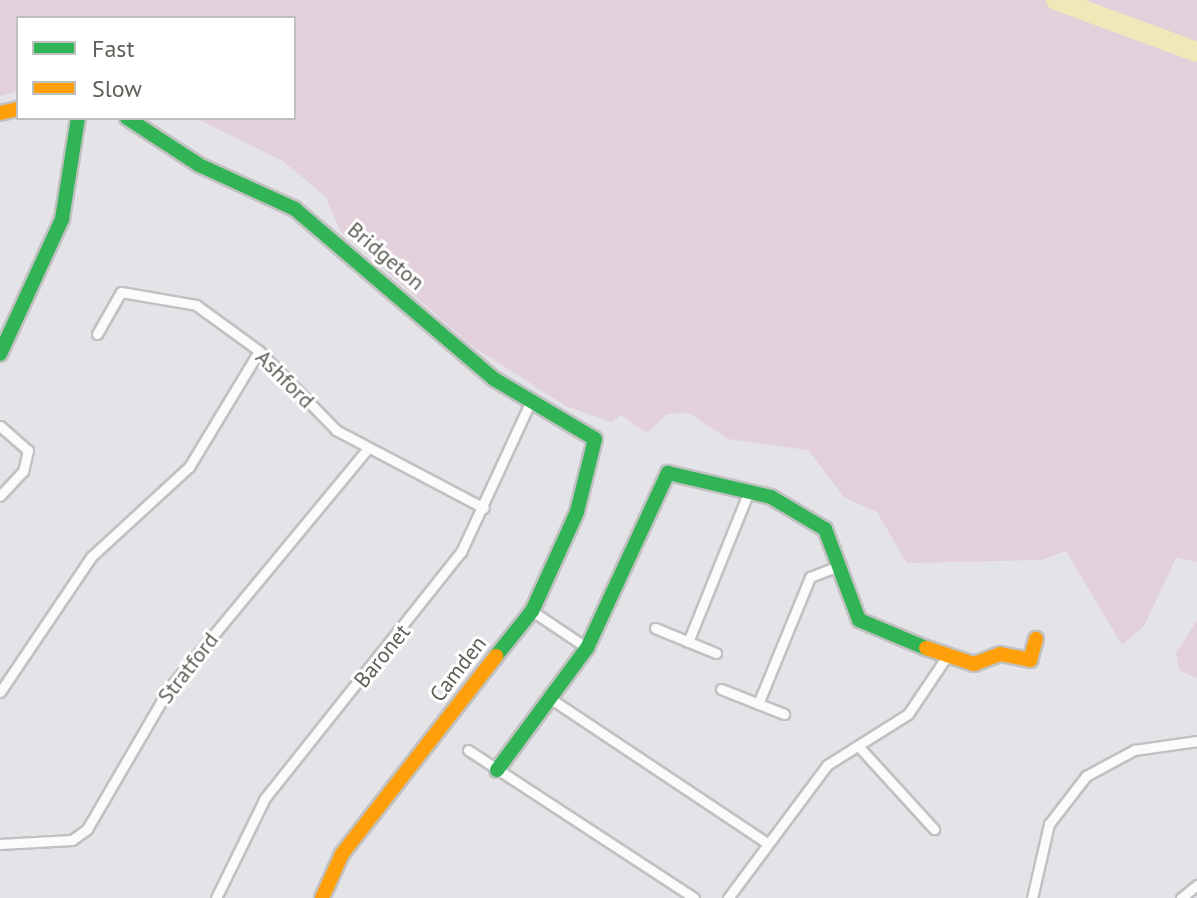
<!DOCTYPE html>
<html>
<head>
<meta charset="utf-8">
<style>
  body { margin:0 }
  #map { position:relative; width:1197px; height:898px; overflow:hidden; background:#e4e3e8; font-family:"PT Sans",sans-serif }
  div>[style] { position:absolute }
  .green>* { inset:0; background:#e2d0db }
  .river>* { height:20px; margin:-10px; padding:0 10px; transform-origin:10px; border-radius:10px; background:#efe9ba }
  .roads { filter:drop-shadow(2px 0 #c2c1c1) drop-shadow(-2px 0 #c2c1c1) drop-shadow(0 2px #c2c1c1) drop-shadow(0 -2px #c2c1c1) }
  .street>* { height:9px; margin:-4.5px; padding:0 4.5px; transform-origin:4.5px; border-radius:4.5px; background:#fbfbfc }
  .fast>* { height:14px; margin:-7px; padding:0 7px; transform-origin:7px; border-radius:7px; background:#30b455 }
  .slow>* { height:14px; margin:-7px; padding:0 7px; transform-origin:7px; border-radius:7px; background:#ff9f0a }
  span { translate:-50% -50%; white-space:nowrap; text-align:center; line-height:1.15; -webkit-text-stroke:6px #fff; paint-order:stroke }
  .street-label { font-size:22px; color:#606059 }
  .legend { position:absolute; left:16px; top:16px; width:280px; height:104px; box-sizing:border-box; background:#fff; border:2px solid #bfbfbd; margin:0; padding:10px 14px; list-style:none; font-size:24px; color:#606059 }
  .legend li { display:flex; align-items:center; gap:16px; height:40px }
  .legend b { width:40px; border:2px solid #bfbfbd }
</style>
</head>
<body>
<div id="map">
  <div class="green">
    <div style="clip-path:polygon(0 0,1197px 0,1197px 562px,1176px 558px,1144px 626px,1122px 645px,1066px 551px,1041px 560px,907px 563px,877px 512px,845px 498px,808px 450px,728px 439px,689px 413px,667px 414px,647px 433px,621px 415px,611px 422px,566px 406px,472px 346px,340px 231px,326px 197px,283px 161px,195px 118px,294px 118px,294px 18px,18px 18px,18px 91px,0 96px)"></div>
    <div style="clip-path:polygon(1197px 620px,1197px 678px,1196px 678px,1179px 670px,1176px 653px)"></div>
  </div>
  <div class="river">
    <div style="left:1056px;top:0;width:150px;rotate:20.2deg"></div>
  </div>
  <div class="roads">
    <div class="street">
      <div style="left:97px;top:334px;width:48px;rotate:-60.3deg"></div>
      <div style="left:121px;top:292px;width:76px;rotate:9.8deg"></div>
      <div style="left:196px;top:305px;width:78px;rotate:36.1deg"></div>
      <div style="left:259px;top:351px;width:110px;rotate:45.7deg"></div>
      <div style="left:336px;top:430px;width:167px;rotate:27.8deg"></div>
      <div style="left:0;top:426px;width:37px;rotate:41deg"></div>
      <div style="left:28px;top:450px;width:22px;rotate:103deg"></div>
      <div style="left:23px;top:471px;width:34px;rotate:133deg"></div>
      <div style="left:532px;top:611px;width:66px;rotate:33.9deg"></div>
      <div style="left:655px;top:628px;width:66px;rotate:22.3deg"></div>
      <div style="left:688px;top:642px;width:163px;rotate:-68deg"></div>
      <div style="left:721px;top:689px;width:68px;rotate:21.6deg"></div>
      <div style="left:0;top:692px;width:163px;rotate:-56deg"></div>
      <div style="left:91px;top:557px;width:133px;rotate:-42.6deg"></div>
      <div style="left:189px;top:467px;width:135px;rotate:-58.9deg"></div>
      <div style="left:551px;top:699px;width:256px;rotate:33.7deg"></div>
      <div style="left:758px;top:704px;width:137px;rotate:-67.7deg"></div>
      <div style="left:810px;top:577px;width:33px;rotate:-21deg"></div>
      <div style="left:860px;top:748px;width:110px;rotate:47.6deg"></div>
      <div style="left:468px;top:750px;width:270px;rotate:33.2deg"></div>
      <div style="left:0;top:844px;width:72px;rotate:-3.2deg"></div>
      <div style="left:72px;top:840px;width:19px;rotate:-36deg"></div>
      <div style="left:87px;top:829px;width:161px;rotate:-59.8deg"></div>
      <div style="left:168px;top:690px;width:310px;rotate:-50.4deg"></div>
      <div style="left:216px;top:898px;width:111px;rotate:-63.9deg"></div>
      <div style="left:265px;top:798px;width:315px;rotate:-51.5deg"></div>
      <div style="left:461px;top:552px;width:164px;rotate:-65.2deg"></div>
      <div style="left:728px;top:898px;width:166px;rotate:-53.3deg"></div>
      <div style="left:827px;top:765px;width:96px;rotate:-32.2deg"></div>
      <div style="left:908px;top:714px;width:70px;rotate:-56.1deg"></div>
      <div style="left:1032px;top:898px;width:76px;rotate:-77.1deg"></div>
      <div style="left:1049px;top:824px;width:61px;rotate:-52.4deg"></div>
      <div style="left:1086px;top:776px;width:55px;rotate:-28.4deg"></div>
      <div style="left:1134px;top:750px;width:64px;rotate:-8.1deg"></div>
      <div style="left:1181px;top:898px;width:21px;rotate:-39deg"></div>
    </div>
    <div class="fast">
      <div style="left:127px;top:118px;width:86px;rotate:33.1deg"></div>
      <div style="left:199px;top:165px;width:106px;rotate:24.6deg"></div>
      <div style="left:295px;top:209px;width:262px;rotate:40.5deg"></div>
      <div style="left:494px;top:379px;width:117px;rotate:30.7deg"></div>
      <div style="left:595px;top:439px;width:75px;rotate:103.9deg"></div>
      <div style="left:577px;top:512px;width:109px;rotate:114.4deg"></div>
      <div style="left:532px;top:611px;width:58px;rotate:128.7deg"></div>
      <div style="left:0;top:354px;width:149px;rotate:-65.3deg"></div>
      <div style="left:62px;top:219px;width:102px;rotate:-81deg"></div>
      <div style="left:497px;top:770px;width:152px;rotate:-53.6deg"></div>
      <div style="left:587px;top:648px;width:193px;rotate:-65.2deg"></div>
      <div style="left:668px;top:473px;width:106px;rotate:13.1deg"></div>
      <div style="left:771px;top:497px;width:63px;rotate:30.7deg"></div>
      <div style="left:825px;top:529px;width:97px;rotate:69.5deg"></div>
      <div style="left:859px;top:620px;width:73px;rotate:22.7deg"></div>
    </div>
    <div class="slow">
      <div style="left:0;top:113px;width:18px;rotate:-13deg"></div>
      <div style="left:926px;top:648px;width:51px;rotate:18.4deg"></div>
      <div style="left:974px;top:664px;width:28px;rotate:-21deg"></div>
      <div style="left:1000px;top:654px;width:31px;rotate:11deg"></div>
      <div style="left:1030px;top:660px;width:22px;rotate:-74deg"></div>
      <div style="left:322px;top:898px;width:48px;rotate:-65.6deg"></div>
      <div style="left:342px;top:854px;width:251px;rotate:-52.1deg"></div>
    </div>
  </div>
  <div class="street-label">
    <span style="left:386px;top:256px;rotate:40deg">Bridgeton</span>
    <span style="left:285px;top:379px;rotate:45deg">Ashford</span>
    <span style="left:382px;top:656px;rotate:-51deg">Baronet</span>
    <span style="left:188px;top:668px;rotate:-52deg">Stratford</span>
    <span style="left:458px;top:669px;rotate:-52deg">Camden</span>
  </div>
  <ul class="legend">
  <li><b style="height:10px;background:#30b455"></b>Fast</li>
  <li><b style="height:10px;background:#ff9f0a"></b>Slow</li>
  </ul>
</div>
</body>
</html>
